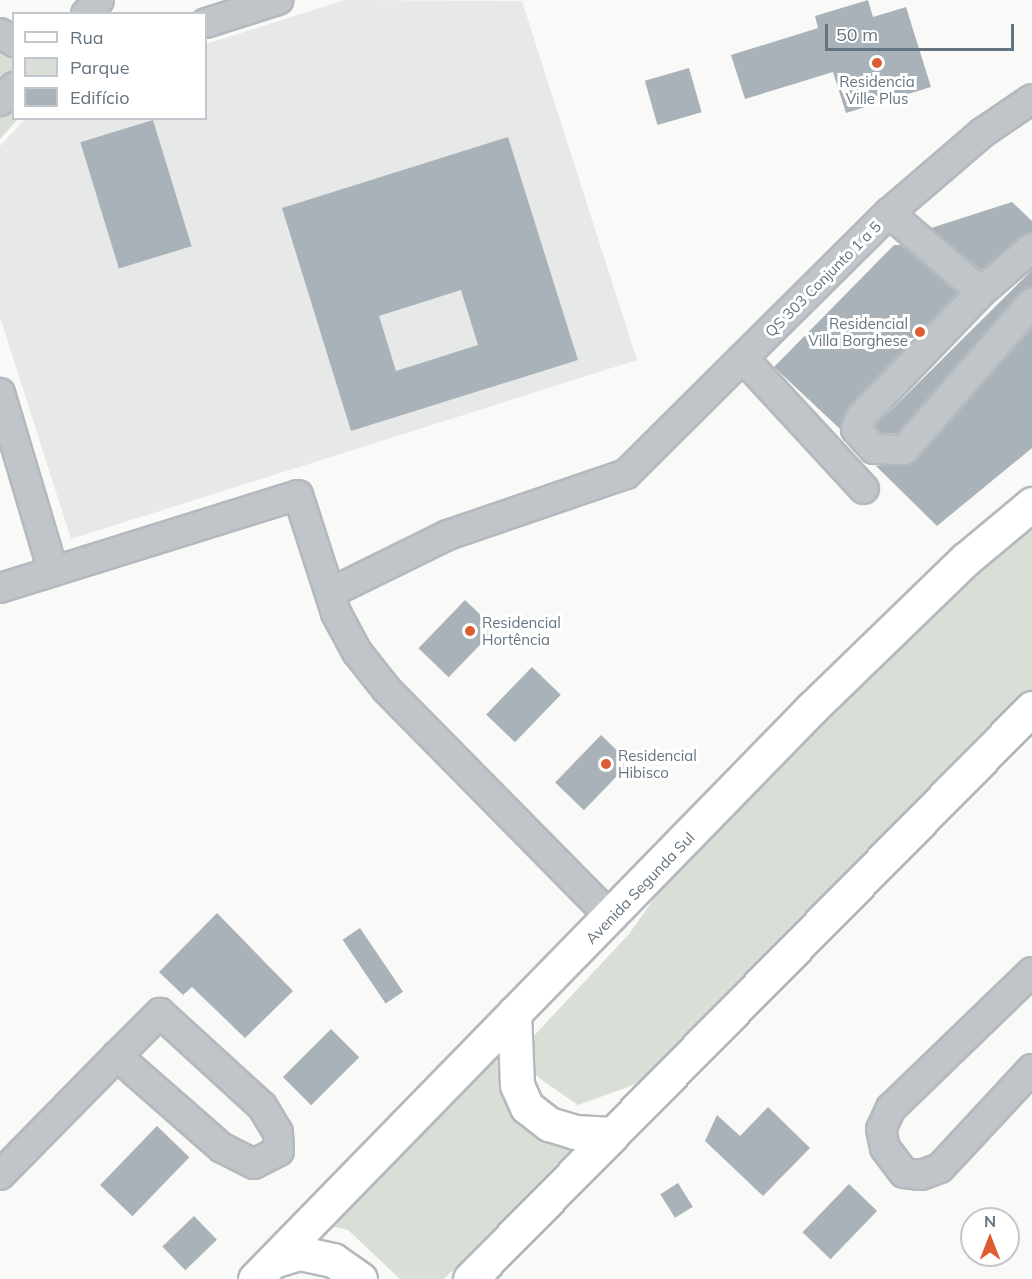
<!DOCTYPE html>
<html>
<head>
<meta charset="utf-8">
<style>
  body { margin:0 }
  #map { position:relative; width:1032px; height:1279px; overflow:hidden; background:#f9f9f7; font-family:Mulish,sans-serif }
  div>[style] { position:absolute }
  .built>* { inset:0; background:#e7e8e8 }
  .green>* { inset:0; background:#d9ded6 }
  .building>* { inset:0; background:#a9b2b8; transform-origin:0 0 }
  .roads { filter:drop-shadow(2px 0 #b4b9bd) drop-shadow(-2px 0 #b4b9bd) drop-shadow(0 2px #b4b9bd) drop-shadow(0 -2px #b4b9bd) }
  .minor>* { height:28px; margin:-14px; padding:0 14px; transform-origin:14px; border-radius:14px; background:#c0c5c9 }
  .major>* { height:33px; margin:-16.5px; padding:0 16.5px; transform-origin:16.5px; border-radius:16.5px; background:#fff }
  .dots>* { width:16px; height:16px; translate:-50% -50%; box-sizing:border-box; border:3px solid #fff; border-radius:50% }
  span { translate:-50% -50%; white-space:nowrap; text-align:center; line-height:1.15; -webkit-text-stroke:6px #fff; paint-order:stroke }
  .poi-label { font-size:15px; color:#657481 }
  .right { translate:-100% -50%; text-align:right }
  .left { translate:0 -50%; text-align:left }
  .street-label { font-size:15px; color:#657481 }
  .legend { position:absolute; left:12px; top:12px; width:195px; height:108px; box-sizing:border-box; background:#fff; border:2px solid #c1c7cd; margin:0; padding:8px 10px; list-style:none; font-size:18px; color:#657481 }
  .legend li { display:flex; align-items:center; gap:12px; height:30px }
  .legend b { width:30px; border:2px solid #c1c7cd }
  .north { position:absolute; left:960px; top:1207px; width:60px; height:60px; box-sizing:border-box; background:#fff; border:2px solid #c1c7cd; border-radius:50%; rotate:0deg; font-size:16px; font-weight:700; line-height:24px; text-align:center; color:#657481 }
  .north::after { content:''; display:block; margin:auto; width:21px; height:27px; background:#de5c31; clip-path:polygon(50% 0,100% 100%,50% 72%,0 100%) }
  .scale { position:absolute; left:825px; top:24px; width:189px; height:27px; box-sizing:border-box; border:3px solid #657481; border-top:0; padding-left:8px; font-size:18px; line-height:21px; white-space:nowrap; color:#657481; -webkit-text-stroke:4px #fff; paint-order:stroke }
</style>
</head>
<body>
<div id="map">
  <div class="built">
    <div style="clip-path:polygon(345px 0,522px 1px,637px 360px,71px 539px,0 317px,0 146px,25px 119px,206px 118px,206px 44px)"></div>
  </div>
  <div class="green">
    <div style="clip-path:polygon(0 21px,13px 26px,14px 118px,18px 119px,0 139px)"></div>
    <div style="clip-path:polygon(1032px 524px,1032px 691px,636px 1084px,578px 1105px,543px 1081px,532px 1072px,529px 1041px,629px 934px,673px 872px,963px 579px)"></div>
    <div style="clip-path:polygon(497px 1050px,505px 1098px,578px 1143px,444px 1279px,400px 1279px,348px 1230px,317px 1223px)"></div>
  </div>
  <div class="building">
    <div style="clip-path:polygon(868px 0,873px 17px,906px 7px,931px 87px,846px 113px,833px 72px,745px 99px,731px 55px,818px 28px,815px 16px)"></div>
    <div style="left:689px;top:68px;width:46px;height:46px;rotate:74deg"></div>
    <div style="left:153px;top:120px;width:132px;height:76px;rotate:73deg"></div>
    <div style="clip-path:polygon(evenodd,508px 137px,578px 360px,351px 431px,282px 208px,508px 137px,461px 290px,478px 345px,396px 371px,379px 316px,461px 290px)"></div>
    <div style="clip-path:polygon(1012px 202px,1032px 221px,1032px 232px,981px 270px,931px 228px)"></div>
    <div style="clip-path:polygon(894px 245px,901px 245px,957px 293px,849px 406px,840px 429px,774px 367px)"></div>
    <div style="clip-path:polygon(1032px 270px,1032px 287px,1020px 292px,897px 433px,882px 433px,875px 426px)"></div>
    <div style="clip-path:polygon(1032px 328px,1032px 448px,937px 526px,876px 466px,916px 461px)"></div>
    <div style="left:465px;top:600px;width:42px;height:67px;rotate:44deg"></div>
    <div style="left:532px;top:667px;width:40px;height:66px;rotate:44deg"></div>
    <div style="left:601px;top:735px;width:40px;height:66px;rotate:44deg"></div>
    <div style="clip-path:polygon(217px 913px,293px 991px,245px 1038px,192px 987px,183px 995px,159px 972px)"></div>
    <div style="left:360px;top:928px;width:77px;height:21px;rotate:56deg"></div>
    <div style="left:331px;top:1029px;width:40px;height:68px;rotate:45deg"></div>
    <div style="clip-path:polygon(768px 1107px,810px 1148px,763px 1196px,705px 1141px,717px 1115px,740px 1136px)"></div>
    <div style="left:157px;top:1126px;width:45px;height:82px;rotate:44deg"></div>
    <div style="left:678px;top:1183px;width:28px;height:21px;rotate:58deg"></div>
    <div style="left:849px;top:1184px;width:39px;height:67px;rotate:44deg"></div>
    <div style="left:194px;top:1216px;width:33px;height:44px;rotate:46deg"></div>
  </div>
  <div class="roads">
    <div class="minor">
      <div style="left:86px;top:14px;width:19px;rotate:-47deg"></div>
      <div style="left:206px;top:23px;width:76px;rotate:-17.7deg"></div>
      <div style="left:0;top:33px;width:17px;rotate:33deg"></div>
      <div style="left:0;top:101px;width:20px;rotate:-45deg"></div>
      <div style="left:889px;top:213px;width:121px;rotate:40.7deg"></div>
      <div style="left:981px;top:292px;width:173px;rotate:133.8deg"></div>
      <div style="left:861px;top:417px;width:13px;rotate:113deg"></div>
      <div style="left:856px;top:429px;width:27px;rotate:48deg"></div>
      <div style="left:874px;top:449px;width:30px;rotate:2deg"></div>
      <div style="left:904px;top:450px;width:195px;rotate:-49deg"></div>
      <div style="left:981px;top:292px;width:67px;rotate:-40.8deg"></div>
      <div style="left:743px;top:358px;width:178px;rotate:47.3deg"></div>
      <div style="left:0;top:393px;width:186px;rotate:73.4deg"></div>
      <div style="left:0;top:588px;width:312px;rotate:-17.3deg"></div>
      <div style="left:298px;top:495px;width:124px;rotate:72.1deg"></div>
      <div style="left:336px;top:613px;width:44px;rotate:61.7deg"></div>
      <div style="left:357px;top:652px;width:48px;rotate:51.7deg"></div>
      <div style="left:387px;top:690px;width:320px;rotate:45.4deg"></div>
      <div style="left:330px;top:593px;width:131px;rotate:-26.2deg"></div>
      <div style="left:448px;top:535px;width:188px;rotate:-18.9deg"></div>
      <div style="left:626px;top:474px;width:371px;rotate:-44.8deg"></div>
      <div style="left:889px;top:213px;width:123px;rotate:-40.7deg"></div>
      <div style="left:982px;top:133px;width:60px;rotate:-34.2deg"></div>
      <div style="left:1032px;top:972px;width:196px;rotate:136deg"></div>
      <div style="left:891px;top:1108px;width:23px;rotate:115deg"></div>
      <div style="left:881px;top:1129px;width:19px;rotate:78deg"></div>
      <div style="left:885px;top:1148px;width:31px;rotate:53deg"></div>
      <div style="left:904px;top:1173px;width:17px;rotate:7deg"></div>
      <div style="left:921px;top:1175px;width:20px;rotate:-20deg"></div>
      <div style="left:940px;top:1168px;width:135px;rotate:-47.1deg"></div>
      <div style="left:0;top:1175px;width:167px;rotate:-45.5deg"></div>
      <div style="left:117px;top:1056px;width:61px;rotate:-45deg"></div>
      <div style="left:160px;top:1013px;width:138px;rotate:42.4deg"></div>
      <div style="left:262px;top:1106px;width:31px;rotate:59deg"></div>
      <div style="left:278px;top:1133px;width:18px;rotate:87deg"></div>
      <div style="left:279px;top:1151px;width:28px;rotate:153deg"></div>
      <div style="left:254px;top:1164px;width:36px;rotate:-153deg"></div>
      <div style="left:222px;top:1148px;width:140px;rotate:-138.8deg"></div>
    </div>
    <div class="major">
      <div style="left:514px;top:1013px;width:72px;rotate:87.6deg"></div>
      <div style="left:517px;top:1085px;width:24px;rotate:66deg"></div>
      <div style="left:527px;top:1107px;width:28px;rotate:38deg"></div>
      <div style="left:549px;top:1124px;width:27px;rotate:17deg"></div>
      <div style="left:575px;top:1132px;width:38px;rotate:3deg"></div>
      <div style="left:273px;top:1261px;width:28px;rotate:-17deg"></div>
      <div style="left:300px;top:1253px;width:34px;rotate:12deg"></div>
      <div style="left:333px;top:1260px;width:33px;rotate:35deg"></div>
      <div style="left:255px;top:1279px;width:798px;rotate:-45.71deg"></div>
      <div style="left:812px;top:708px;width:214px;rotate:-44.1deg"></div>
      <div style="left:966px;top:559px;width:86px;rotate:-39.8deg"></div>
      <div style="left:470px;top:1279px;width:801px;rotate:-45.46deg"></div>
    </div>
  </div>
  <div class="dots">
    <div style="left:877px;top:63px;background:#de5c31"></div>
    <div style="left:920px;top:332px;background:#de5c31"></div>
    <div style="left:470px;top:631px;background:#de5c31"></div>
    <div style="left:606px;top:764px;background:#de5c31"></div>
  </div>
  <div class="poi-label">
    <span style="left:877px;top:90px">Residencia<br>Ville Plus</span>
    <span class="right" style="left:908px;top:332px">Residencial<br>Villa Borghese</span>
    <span class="left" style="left:482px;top:631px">Residencial<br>Hortência</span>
    <span class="left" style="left:618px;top:764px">Residencial<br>Hibisco</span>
  </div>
  <div class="street-label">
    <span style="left:823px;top:279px;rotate:-45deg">QS 303 Conjunto 1 a 5</span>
    <span style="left:640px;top:888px;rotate:-46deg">Avenida Segunda Sul</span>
  </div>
  <ul class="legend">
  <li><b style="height:8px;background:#fff"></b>Rua</li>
  <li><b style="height:16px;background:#d9ded6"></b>Parque</li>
  <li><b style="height:16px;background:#a9b2b8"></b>Edifício</li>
  </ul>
  <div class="north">N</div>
  <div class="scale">50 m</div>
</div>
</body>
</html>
